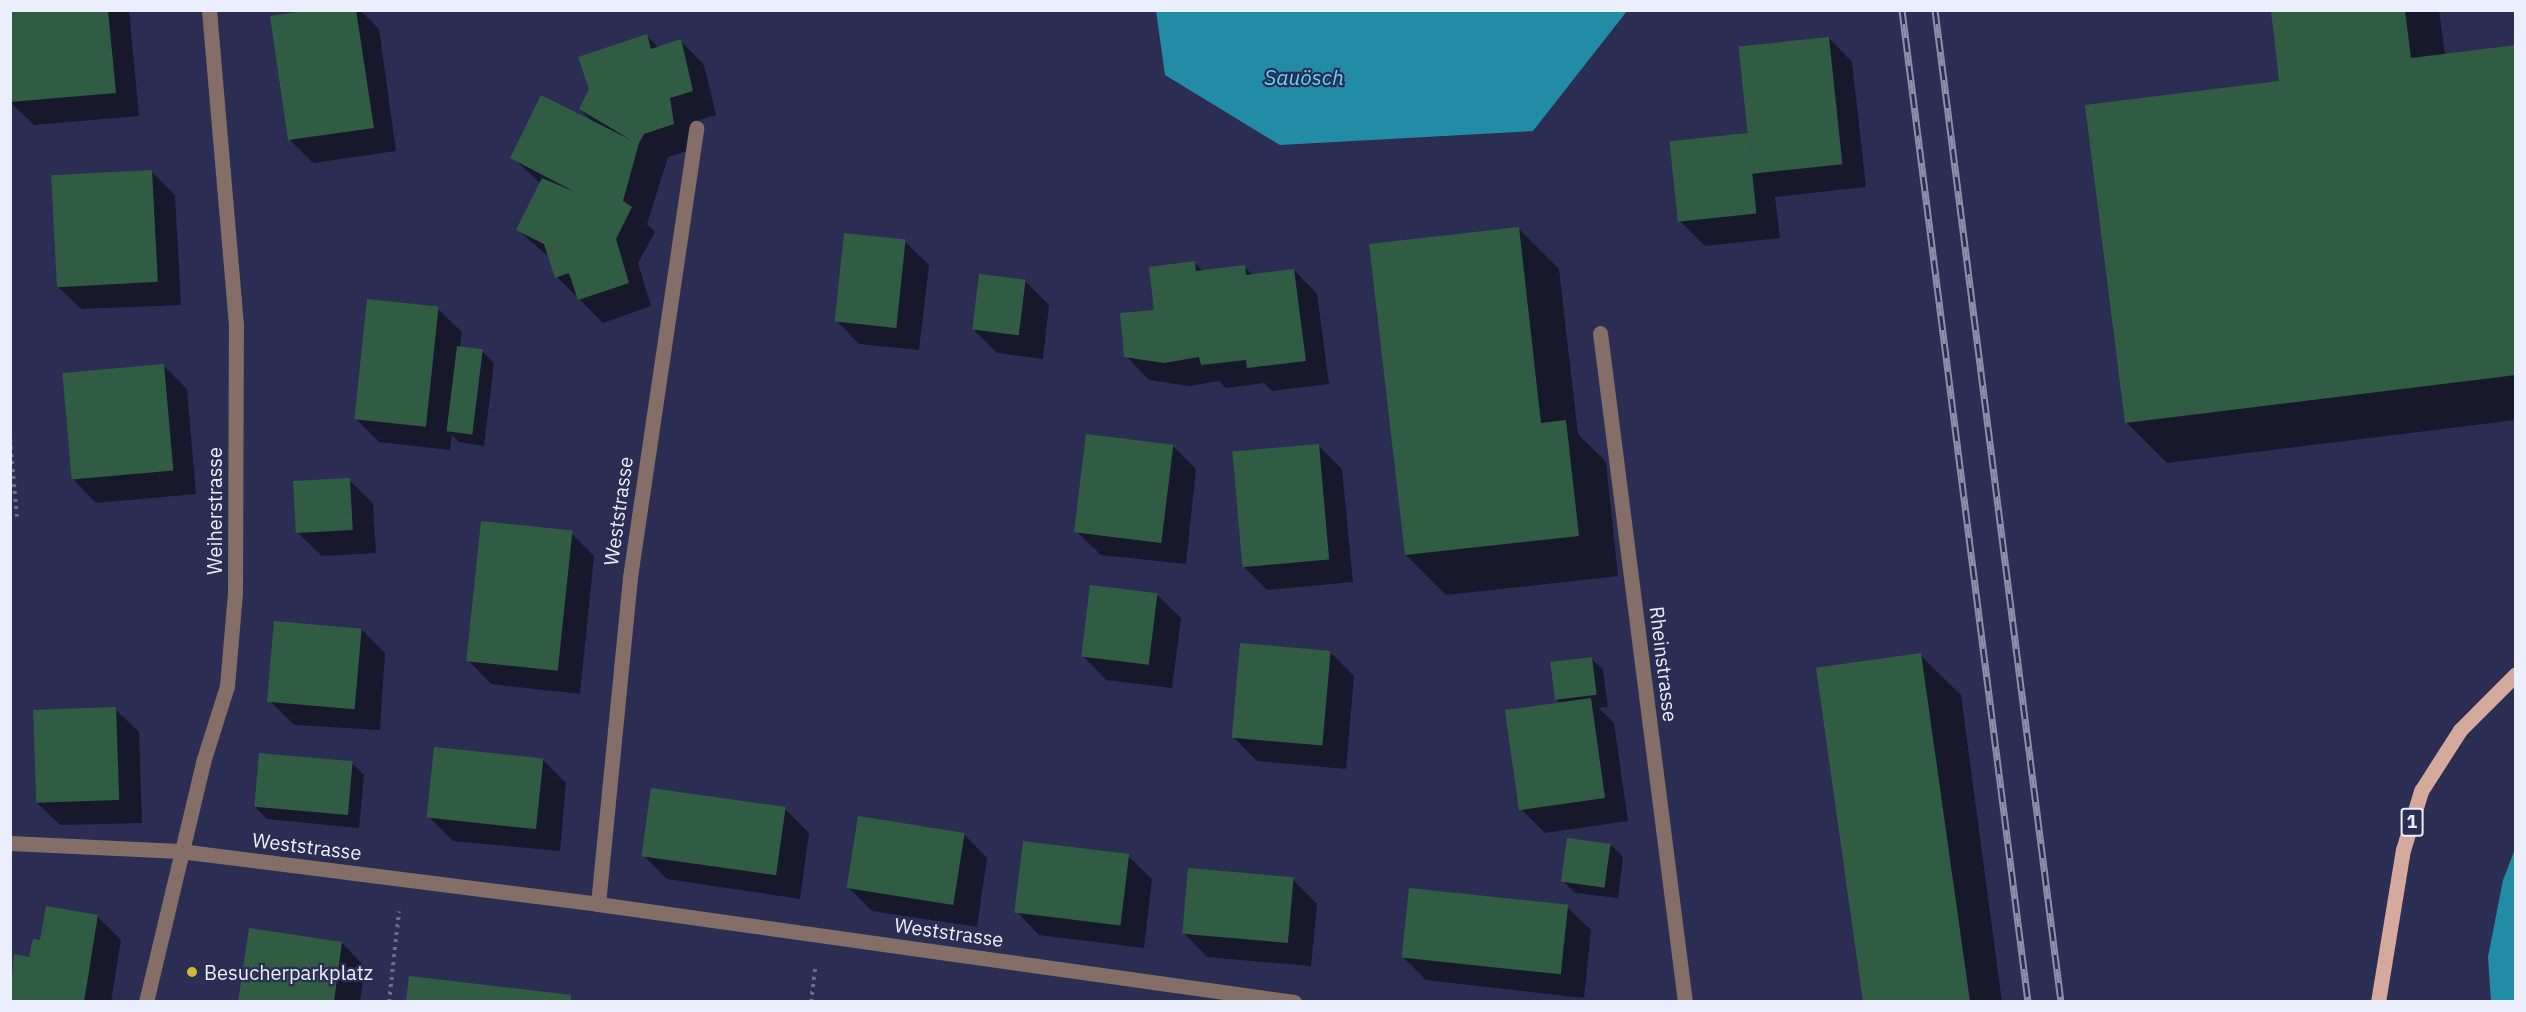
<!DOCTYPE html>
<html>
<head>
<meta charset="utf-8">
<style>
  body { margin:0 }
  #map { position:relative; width:2526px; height:1012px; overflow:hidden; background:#2b2e52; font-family:"IBM Plex Sans",sans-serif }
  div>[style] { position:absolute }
  .water>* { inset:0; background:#228ca6 }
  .shadow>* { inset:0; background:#0007 }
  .building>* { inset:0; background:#305c44; transform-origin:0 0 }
  .path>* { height:4px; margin-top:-2px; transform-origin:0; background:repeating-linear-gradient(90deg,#6a6d8a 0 3px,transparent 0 7.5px) }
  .minor>* { height:15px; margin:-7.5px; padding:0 7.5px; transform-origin:7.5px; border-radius:7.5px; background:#846e67 }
  .major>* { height:15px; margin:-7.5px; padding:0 7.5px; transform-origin:7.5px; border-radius:7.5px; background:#d5a99c }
  .rail>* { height:7px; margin-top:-3.5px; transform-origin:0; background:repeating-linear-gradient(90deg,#2b2e52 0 14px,#8c8fa8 0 28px); box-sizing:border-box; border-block:2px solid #8c8fa8 }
  .dots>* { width:16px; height:16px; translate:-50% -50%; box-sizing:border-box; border:3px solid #2b2e52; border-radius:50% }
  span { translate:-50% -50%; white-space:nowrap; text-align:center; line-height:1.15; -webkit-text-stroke:4.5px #2b2e52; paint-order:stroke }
  .shield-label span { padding:2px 4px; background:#2b2e52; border:2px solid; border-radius:4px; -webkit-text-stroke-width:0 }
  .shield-label { font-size:18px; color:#ebeefc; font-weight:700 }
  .street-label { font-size:20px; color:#ebeefc }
  .poi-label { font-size:20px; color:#ebeefc }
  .left { translate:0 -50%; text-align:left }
  .water-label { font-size:21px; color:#59dbfe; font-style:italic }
  .frame { position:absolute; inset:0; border:12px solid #ebeefc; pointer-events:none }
</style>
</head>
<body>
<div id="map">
  <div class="water">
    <div style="clip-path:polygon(1156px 11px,1627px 11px,1533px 131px,1280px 145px,1165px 75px)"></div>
    <div style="clip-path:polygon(2515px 849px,2515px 1001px,2491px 1001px,2488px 957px,2503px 880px)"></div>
  </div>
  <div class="shadow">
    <div style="clip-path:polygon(10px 10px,129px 10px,139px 116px,34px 125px,10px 102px)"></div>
    <div style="clip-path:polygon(321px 10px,360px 10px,379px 29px,396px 151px,313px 163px,290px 140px)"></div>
    <div style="clip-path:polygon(2272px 10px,2439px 10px,2445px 55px,2516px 47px,2516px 420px,2167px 463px,2126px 422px,2281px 82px)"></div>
    <div style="clip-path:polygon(647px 36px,659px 48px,681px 41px,704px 65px,716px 115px,693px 122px,697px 148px,668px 157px,647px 224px,655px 232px,638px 263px,651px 306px,603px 323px,557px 277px,550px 258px,518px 230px,541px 184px,512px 157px,594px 123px,580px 109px)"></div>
    <div style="clip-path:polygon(1829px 38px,1852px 62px,1866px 187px,1775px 197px,1780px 238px,1705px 246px,1681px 222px,1672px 143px,1751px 134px)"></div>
    <div style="clip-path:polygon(152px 172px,175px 195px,181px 305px,81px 309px,57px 286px)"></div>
    <div style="clip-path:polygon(1519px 229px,1559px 269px,1578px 434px,1606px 462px,1618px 576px,1446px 595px,1406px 555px)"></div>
    <div style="clip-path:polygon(905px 242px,929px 265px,919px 350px,859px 344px,836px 320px)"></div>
    <div style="clip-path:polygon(1195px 263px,1204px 272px,1244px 267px,1253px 275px,1294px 270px,1317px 294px,1329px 384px,1272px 391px,1264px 383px,1226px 388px,1219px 381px,1189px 386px,1149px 380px,1126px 356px)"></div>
    <div style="clip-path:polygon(1025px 281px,1049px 305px,1043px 359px,997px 353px,974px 330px)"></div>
    <div style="clip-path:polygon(438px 309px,462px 332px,460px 348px,482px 351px,494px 363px,484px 446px,459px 442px,452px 435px,450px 450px,379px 442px,356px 419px)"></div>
    <div style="clip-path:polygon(163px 365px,187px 389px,196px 494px,96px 503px,73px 479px)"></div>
    <div style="clip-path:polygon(1172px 445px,1196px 469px,1186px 564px,1101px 555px,1077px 532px)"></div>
    <div style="clip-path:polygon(1319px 446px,1342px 469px,1353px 582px,1267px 590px,1243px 566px)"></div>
    <div style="clip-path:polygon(349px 480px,373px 503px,376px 553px,322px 556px,298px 533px)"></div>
    <div style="clip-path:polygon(571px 533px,594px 556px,580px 694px,491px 684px,468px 660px)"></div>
    <div style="clip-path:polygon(1157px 595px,1181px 618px,1172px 688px,1106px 680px,1083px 656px)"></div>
    <div style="clip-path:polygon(361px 629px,385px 653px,380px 730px,294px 725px,270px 701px)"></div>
    <div style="clip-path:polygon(1330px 652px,1354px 676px,1346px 769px,1257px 761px,1233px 737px)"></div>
    <div style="clip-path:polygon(1920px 655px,1961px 695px,2002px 1002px,1863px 1002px)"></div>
    <div style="clip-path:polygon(1591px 658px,1603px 670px,1608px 707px,1599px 708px,1614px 723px,1628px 821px,1545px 833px,1521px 809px,1561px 704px,1556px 699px)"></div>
    <div style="clip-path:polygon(115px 709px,139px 732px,142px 823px,60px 825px,36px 802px)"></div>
    <div style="clip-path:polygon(542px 759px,566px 783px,560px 851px,453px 841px,429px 817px)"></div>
    <div style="clip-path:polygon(352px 763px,364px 775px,359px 828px,267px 819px,255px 807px)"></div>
    <div style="clip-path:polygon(785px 809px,809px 833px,800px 899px,667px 879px,643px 855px)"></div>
    <div style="clip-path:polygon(964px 834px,987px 858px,977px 927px,872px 911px,848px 887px)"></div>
    <div style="clip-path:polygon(1611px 845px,1623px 857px,1618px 898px,1575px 893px,1563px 881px)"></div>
    <div style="clip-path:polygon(1128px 856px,1152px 879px,1144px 948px,1039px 935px,1016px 911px)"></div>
    <div style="clip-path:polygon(1293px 880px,1317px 904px,1311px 966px,1207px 957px,1184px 933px)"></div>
    <div style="clip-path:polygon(1567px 907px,1591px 930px,1584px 998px,1426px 980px,1402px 956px)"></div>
    <div style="clip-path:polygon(97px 916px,121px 940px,111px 1002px,10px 1002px,15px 956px,30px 958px,42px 942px)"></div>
    <div style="clip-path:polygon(342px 943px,365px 967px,360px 1002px,239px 1002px)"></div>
  </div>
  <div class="building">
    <div style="clip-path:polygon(10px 10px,108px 10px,116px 93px,10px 102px)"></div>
    <div style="clip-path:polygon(310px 10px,356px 10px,374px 128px,288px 140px,270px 16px)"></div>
    <div style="clip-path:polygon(2271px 10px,2405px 10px,2411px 58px,2516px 45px,2516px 375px,2125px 423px,2085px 105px,2279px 81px)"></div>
    <div style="clip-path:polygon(647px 34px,651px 49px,681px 39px,693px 91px,670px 98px,674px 124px,644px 134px,639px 143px,623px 201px,632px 207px,616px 239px,629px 283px,578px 300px,569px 273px,555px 278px,544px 244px,516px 230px,542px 178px,575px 192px,510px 158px,541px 95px,631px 140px,579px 109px,589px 89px,578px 57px)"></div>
    <div style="left:1829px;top:37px;width:128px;height:91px;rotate:84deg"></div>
    <div style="left:1748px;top:133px;width:81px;height:79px;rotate:84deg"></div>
    <div style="left:152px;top:170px;width:112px;height:101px;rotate:87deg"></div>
    <div style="clip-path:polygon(1519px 227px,1541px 423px,1566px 420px,1579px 536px,1405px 555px,1369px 244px)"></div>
    <div style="left:844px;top:233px;width:62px;height:89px;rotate:6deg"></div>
    <div style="clip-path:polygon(1195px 261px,1196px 271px,1245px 265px,1246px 275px,1294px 269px,1306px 361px,1247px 368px,1246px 360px,1201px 365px,1199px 357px,1164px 363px,1124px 357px,1120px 313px,1154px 310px,1149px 267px)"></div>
    <div style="left:979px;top:274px;width:47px;height:56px;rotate:7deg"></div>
    <div style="left:367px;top:299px;width:72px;height:121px;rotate:6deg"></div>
    <div style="left:457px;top:346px;width:26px;height:86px;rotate:7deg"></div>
    <div style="left:164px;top:364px;width:107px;height:102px;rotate:85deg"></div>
    <div style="left:1086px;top:434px;width:88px;height:99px;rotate:7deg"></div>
    <div style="left:1319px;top:444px;width:116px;height:87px;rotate:85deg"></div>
    <div style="left:350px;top:478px;width:52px;height:57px;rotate:87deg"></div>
    <div style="left:481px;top:521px;width:92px;height:141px;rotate:6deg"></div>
    <div style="left:1090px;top:585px;width:68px;height:72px;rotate:7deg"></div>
    <div style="left:274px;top:621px;width:88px;height:81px;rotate:5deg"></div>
    <div style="left:1240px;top:643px;width:91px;height:95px;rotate:5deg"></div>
    <div style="left:1921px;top:653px;width:352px;height:106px;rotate:82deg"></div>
    <div style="left:1592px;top:657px;width:38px;height:42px;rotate:83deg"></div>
    <div style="left:1591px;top:698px;width:101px;height:87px;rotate:82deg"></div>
    <div style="left:116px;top:707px;width:93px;height:83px;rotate:88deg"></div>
    <div style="left:434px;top:747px;width:110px;height:71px;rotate:6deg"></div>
    <div style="left:259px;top:753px;width:94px;height:54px;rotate:5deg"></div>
    <div style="left:651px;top:788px;width:136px;height:69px;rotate:8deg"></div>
    <div style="left:858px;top:816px;width:108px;height:73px;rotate:9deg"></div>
    <div style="left:1567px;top:838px;width:44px;height:44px;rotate:8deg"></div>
    <div style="left:1023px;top:841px;width:107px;height:72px;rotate:7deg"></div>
    <div style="left:1188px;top:868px;width:106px;height:66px;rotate:5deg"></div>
    <div style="left:1409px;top:888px;width:160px;height:70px;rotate:6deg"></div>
    <div style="clip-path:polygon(46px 906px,98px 915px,84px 1002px,10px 1001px,14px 954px,29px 957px,33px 939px,40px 940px)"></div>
    <div style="clip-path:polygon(249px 928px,342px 942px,334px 1002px,238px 1002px)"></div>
    <div style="clip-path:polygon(409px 976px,571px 995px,571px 1002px,406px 1002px)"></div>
  </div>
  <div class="path">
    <div style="left:10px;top:439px;width:78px;rotate:84.9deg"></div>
    <div style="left:389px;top:1002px;width:91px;rotate:-83.7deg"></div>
    <div style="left:811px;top:1002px;width:34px;rotate:-83deg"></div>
  </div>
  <div class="minor">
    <div style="left:1600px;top:333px;width:674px;rotate:82.76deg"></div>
    <div style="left:10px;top:843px;width:170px;rotate:2.7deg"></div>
    <div style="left:180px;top:851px;width:421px;rotate:7.2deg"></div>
    <div style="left:598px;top:904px;width:703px;rotate:8.01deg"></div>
    <div style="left:598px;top:904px;width:329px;rotate:-84.4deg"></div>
    <div style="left:630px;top:577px;width:454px;rotate:-81.6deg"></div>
    <div style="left:146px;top:1002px;width:247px;rotate:-76.6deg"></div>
    <div style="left:203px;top:762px;width:80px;rotate:-72.5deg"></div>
    <div style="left:227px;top:686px;width:93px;rotate:-85.1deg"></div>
    <div style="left:235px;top:593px;width:268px;rotate:-89.8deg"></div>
    <div style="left:236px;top:325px;width:316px;rotate:-94.9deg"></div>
  </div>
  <div class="major">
    <div style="left:2378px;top:1002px;width:154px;rotate:-80.7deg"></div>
    <div style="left:2403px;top:850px;width:62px;rotate:-73deg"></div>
    <div style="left:2421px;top:791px;width:72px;rotate:-57.4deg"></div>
    <div style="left:2460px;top:730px;width:79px;rotate:-45deg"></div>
  </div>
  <div class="rail">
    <div style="left:1902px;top:10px;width:1000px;rotate:82.76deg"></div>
    <div style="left:1935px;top:10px;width:1000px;rotate:82.76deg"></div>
  </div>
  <div class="dots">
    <div style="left:192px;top:972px;background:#cfb837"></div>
  </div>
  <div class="shield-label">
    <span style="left:2412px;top:822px">1</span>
  </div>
  <div class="street-label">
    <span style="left:214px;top:511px;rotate:-90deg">Weiherstrasse</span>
    <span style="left:618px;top:511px;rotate:-82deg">Weststrasse</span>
    <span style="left:1664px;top:664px;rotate:83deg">Rheinstrasse</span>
    <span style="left:307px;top:846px;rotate:7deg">Weststrasse</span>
    <span style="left:949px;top:932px;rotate:8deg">Weststrasse</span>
  </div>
  <div class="poi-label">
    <span class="left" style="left:204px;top:972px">Besucherparkplatz</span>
  </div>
  <div class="water-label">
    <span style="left:1304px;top:77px">Sauösch</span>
  </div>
  <div class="frame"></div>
</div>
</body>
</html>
